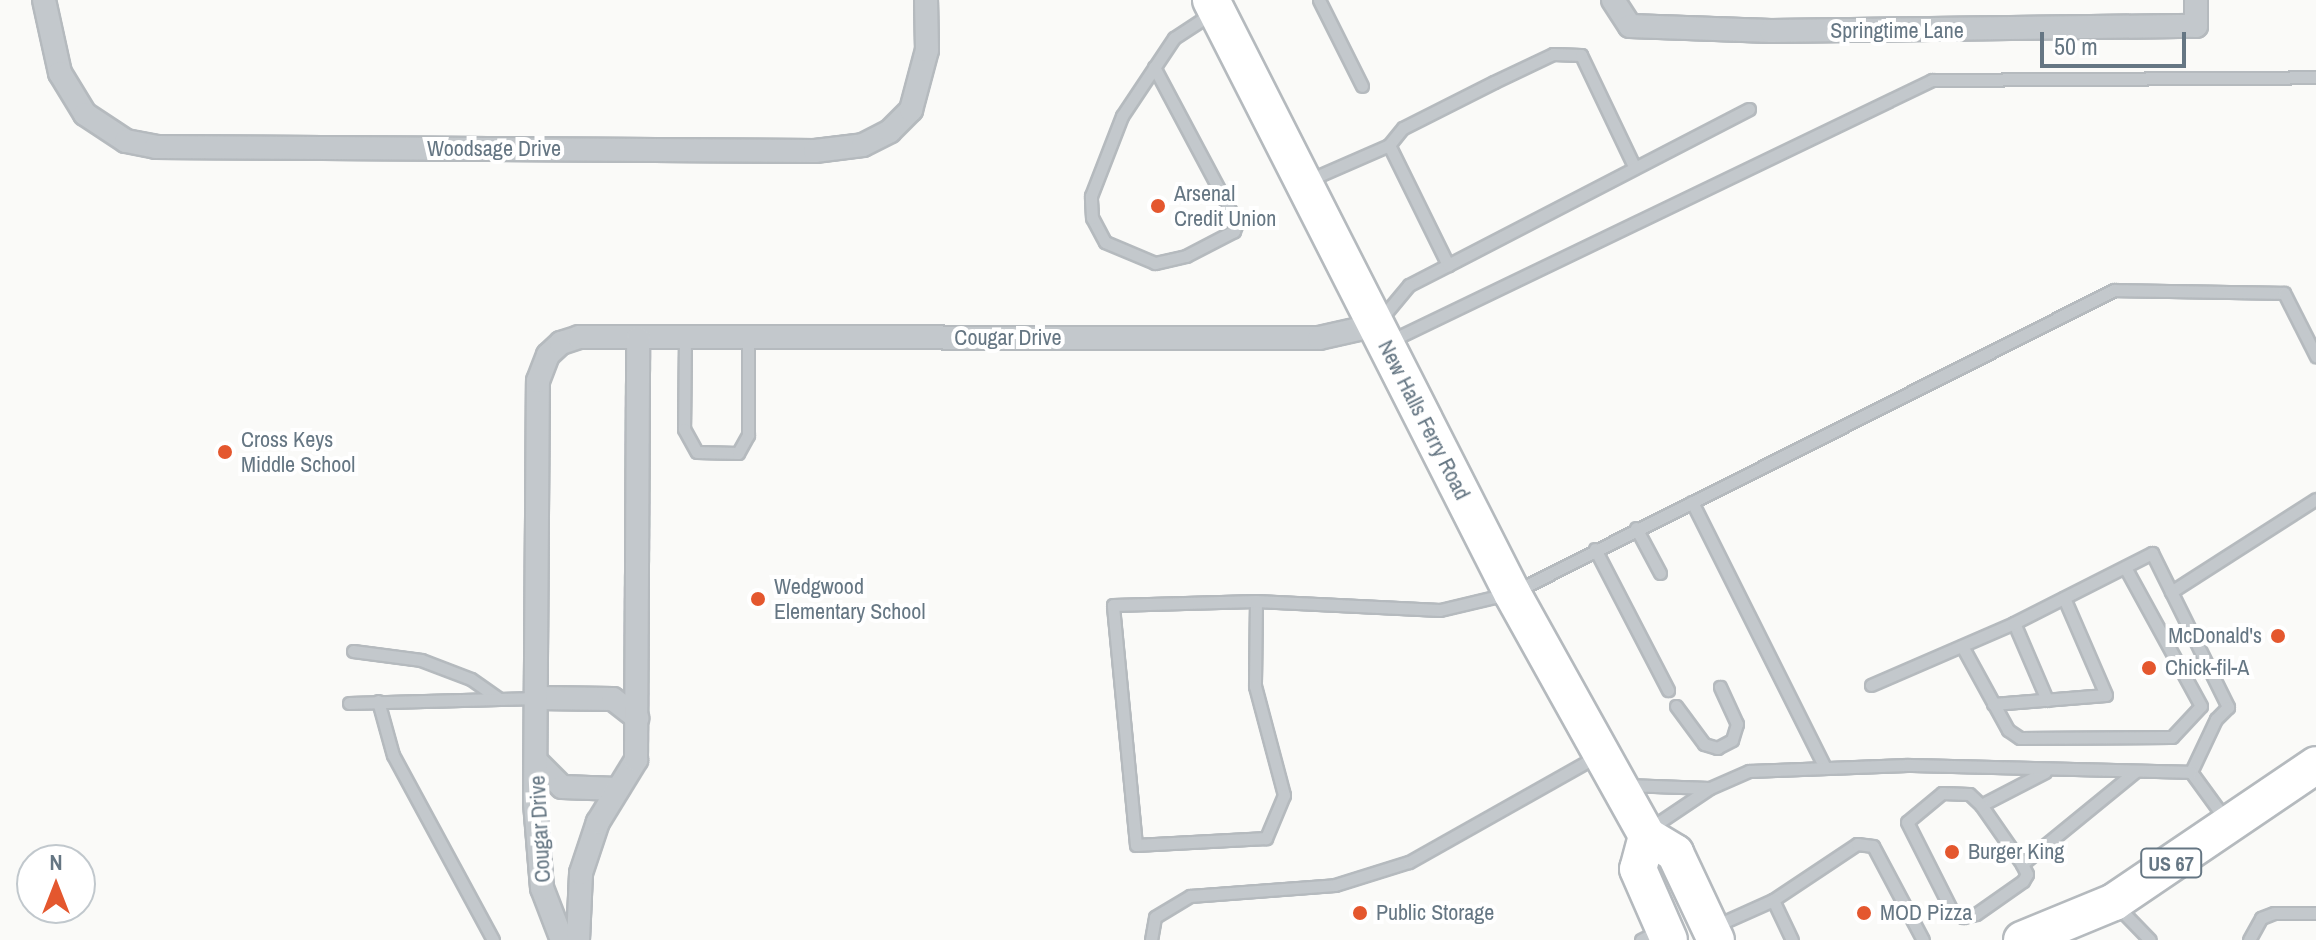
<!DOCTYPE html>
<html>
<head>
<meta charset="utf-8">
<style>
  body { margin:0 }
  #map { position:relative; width:2316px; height:940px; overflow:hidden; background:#fafaf8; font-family:"Archivo Narrow",sans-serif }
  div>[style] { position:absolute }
  .roads { filter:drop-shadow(2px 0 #b5babe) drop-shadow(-2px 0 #b5babe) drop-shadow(0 2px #b5babe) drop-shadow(0 -2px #b5babe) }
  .lane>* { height:11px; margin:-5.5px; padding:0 5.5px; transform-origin:5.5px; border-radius:5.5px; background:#c3c8cc }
  .street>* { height:22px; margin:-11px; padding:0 11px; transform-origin:11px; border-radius:11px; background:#c3c8cc }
  .primary>* { height:36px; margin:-18px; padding:0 18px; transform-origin:18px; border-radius:18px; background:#fff }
  .dots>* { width:22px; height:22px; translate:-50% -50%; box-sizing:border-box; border:4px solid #fff; border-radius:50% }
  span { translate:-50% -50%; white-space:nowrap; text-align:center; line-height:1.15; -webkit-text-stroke:8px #fff; paint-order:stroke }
  .shield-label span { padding:2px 6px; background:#fff; border:2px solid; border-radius:6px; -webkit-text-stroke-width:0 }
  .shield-label { font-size:20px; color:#657683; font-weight:700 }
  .street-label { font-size:22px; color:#657683 }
  .poi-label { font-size:22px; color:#657683 }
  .left { translate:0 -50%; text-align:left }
  .right { translate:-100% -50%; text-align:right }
  .north { position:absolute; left:16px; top:844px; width:80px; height:80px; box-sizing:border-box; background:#fff; border:2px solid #c1c8cd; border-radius:50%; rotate:0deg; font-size:22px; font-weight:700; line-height:32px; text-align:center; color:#657683 }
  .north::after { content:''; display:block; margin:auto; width:28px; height:36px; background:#e4572e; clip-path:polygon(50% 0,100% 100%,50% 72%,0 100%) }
  .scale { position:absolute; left:2040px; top:32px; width:146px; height:36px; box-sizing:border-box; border:4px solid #657683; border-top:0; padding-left:10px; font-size:24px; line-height:28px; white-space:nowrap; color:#657683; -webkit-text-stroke:6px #fff; paint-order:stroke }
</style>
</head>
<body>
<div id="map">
  <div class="roads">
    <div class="lane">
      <div style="left:1319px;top:0;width:96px;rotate:63.4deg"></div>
      <div style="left:1154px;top:67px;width:177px;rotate:62deg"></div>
      <div style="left:1237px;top:223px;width:9px;rotate:111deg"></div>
      <div style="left:1234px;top:231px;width:54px;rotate:152.5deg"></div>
      <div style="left:1186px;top:256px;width:32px;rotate:167deg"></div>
      <div style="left:1155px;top:263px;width:54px;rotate:-157.2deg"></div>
      <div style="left:1105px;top:242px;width:27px;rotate:-118deg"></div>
      <div style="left:1092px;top:218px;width:22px;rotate:-93deg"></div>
      <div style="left:1091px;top:196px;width:86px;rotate:-68.8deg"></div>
      <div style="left:1122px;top:116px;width:94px;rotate:-56.3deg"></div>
      <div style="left:1174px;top:38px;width:45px;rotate:-33.3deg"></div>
      <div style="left:1389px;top:145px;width:22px;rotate:-51deg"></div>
      <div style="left:1403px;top:128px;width:102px;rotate:-26.8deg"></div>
      <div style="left:1494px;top:82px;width:65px;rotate:-25.4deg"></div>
      <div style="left:1553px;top:54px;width:28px;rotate:2deg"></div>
      <div style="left:1581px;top:55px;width:123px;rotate:64.5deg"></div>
      <div style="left:1309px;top:180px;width:87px;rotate:-23.6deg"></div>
      <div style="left:1389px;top:145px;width:134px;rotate:63.8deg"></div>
      <div style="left:1448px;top:265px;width:44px;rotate:152.9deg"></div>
      <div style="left:1409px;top:285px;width:47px;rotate:129.8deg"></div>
      <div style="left:1448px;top:265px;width:339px;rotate:-27.4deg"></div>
      <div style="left:685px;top:338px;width:91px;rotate:90.6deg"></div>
      <div style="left:684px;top:429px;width:26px;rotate:61deg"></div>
      <div style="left:697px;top:452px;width:41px;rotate:1.4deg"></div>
      <div style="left:738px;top:453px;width:21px;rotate:-61deg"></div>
      <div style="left:748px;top:435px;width:97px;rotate:-90deg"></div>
      <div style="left:1390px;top:341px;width:602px;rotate:-25.71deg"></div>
      <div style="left:1932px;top:80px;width:384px;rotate:-0.4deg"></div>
      <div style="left:1692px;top:502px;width:295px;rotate:63.4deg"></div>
      <div style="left:1636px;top:528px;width:51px;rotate:61.9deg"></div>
      <div style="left:1595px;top:549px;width:159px;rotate:62.6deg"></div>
      <div style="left:2171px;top:592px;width:172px;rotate:-32.7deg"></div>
      <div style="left:1256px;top:601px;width:85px;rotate:90.7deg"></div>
      <div style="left:1255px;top:686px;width:113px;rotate:75.1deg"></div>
      <div style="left:1284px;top:795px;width:47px;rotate:112.7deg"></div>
      <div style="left:1266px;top:838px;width:130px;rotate:176.9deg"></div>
      <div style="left:1136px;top:845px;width:241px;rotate:-95.5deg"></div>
      <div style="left:1113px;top:605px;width:143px;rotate:-1.6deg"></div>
      <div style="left:1256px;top:601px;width:184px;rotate:2.8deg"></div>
      <div style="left:1440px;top:610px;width:74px;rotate:-13.3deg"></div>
      <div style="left:1512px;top:593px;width:674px;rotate:-26.72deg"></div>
      <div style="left:2114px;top:290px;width:170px;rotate:1deg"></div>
      <div style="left:2284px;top:293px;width:71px;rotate:63.1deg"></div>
      <div style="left:2014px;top:623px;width:84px;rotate:66.8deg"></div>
      <div style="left:1962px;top:646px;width:96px;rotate:61.3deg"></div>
      <div style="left:2008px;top:730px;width:14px;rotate:34deg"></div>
      <div style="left:2020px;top:738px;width:152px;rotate:-0.4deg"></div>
      <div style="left:2172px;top:737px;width:42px;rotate:-46.9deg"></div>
      <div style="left:2201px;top:706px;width:158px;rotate:-118.7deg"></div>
      <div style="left:353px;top:651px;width:69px;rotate:7.5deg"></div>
      <div style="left:421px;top:660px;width:53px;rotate:20.8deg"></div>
      <div style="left:471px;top:679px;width:33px;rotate:35deg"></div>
      <div style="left:1871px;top:685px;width:156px;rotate:-23.4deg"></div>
      <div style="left:2014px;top:623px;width:155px;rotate:-26.9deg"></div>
      <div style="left:2152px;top:553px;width:172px;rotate:63.7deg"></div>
      <div style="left:2228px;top:707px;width:17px;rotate:135deg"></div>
      <div style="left:2216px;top:719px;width:59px;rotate:115.3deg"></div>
      <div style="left:378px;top:701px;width:56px;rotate:74.5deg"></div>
      <div style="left:393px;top:755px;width:210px;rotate:61.6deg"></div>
      <div style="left:349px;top:703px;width:188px;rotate:-1.5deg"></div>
      <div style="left:1993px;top:704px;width:113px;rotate:-4.6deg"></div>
      <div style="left:2106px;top:695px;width:106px;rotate:-113.4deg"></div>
      <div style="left:1676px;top:706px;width:47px;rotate:53.6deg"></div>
      <div style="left:1704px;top:744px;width:14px;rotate:17deg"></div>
      <div style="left:1717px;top:748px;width:17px;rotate:-28deg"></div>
      <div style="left:1732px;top:740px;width:17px;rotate:-73deg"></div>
      <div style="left:1737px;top:724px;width:41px;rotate:-114.7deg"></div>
      <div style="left:2045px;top:772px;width:72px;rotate:152.7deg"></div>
      <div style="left:1981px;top:805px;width:72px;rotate:55.2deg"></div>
      <div style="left:2022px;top:864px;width:147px;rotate:-39.2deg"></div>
      <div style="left:2191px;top:772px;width:59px;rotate:53.9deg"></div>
      <div style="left:1626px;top:785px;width:83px;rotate:2.1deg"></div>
      <div style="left:1981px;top:805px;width:16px;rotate:-137deg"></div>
      <div style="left:1969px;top:794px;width:27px;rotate:-178deg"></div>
      <div style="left:1942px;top:793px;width:45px;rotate:140.4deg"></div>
      <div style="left:1907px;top:822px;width:100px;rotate:63.2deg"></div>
      <div style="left:1952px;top:911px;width:13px;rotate:29deg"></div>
      <div style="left:1963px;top:917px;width:13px;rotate:-13deg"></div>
      <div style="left:1976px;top:914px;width:57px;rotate:-35.1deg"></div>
      <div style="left:2023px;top:881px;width:8px;rotate:-60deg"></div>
      <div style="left:2027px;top:874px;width:11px;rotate:-117deg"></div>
      <div style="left:1649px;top:829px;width:73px;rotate:-33.9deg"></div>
      <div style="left:1710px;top:788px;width:43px;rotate:-23.6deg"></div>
      <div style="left:1749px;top:771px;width:158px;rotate:-2.2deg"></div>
      <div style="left:1907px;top:765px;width:284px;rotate:1.4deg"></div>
      <div style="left:1773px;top:900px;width:101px;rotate:-33.7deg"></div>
      <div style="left:1857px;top:844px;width:16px;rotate:7deg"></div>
      <div style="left:1873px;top:846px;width:106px;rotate:62deg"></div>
      <div style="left:2117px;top:906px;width:47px;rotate:45.9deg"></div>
      <div style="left:1715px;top:926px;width:64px;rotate:-24.1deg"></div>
      <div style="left:1773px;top:900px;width:44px;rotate:64.6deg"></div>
      <div style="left:1151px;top:940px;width:23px;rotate:-80deg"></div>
      <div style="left:1155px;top:917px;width:41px;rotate:-31deg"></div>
      <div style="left:1190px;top:896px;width:145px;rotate:-4.3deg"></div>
      <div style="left:1335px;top:885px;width:77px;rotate:-17.3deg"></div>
      <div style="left:1409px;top:862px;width:216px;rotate:-29.4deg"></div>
      <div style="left:1641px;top:940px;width:20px;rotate:-27deg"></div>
      <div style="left:2249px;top:940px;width:25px;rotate:-61deg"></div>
      <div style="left:2261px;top:918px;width:14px;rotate:-21deg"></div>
      <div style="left:2274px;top:913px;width:42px"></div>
    </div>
    <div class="street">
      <div style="left:44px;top:0;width:75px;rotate:77.6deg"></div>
      <div style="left:60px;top:73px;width:48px;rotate:58.6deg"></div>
      <div style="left:85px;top:114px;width:49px;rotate:33.4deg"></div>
      <div style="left:126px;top:141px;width:31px;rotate:11deg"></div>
      <div style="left:156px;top:147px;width:659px;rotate:0.35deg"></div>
      <div style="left:815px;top:151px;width:48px;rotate:-7.1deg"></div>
      <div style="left:863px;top:145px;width:30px;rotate:-27deg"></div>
      <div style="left:890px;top:131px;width:30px;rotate:-45deg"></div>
      <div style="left:911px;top:110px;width:62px;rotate:-75.1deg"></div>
      <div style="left:927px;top:50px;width:50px;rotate:-91.1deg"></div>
      <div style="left:1613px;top:0;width:31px;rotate:57deg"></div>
      <div style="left:1630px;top:26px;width:141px;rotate:2deg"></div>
      <div style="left:1771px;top:31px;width:425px;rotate:-0.7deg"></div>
      <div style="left:2196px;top:26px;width:26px;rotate:-90deg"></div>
      <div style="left:538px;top:698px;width:75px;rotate:0.8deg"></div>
      <div style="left:613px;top:699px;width:31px;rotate:38deg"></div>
      <div style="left:537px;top:762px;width:35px;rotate:45deg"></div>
      <div style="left:562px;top:787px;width:56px;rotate:2deg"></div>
      <div style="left:562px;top:940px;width:56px;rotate:-111deg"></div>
      <div style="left:542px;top:888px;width:86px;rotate:-94.7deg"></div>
      <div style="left:535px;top:802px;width:421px;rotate:-89.6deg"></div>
      <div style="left:538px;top:381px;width:28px;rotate:-69deg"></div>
      <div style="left:548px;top:355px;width:18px;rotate:-43deg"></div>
      <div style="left:561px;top:343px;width:19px;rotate:-18deg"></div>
      <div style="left:579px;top:337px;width:740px;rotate:0.08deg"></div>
      <div style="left:1319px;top:338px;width:58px;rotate:-12.8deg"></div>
      <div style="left:578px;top:940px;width:67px;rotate:-87.4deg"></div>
      <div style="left:581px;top:873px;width:54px;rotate:-71.6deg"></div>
      <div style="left:598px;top:822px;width:73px;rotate:-58.5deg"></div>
      <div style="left:636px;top:760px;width:422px;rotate:-89.7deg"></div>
    </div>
    <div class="primary">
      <div style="left:1211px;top:0;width:665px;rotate:63.09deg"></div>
      <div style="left:1512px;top:593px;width:278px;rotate:60.9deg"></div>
      <div style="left:1647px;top:836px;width:33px;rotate:31deg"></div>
      <div style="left:1675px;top:853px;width:96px;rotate:64.8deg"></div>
      <div style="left:1647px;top:836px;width:34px;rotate:105deg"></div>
      <div style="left:1638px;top:869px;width:77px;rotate:66.4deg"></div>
      <div style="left:2022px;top:940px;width:100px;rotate:-22.4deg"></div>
      <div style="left:2114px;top:902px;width:244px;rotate:-34.1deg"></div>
    </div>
  </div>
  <div class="dots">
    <div style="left:1158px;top:206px;background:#e4572e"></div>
    <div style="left:225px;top:452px;background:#e4572e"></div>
    <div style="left:758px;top:599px;background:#e4572e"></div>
    <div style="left:2278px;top:636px;background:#e4572e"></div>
    <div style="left:2149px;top:668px;background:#e4572e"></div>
    <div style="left:1952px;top:852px;background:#e4572e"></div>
    <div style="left:1360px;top:913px;background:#e4572e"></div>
    <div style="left:1864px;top:913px;background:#e4572e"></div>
  </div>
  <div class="shield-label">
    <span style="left:2171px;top:863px">US 67</span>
  </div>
  <div class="street-label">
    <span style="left:1897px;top:31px">Springtime Lane</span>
    <span style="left:494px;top:149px">Woodsage Drive</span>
    <span style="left:1008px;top:338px">Cougar Drive</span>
    <span style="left:1424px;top:420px;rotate:63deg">New Halls Ferry Road</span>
    <span style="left:540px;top:829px;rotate:-93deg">Cougar Drive</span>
  </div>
  <div class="poi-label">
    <span class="left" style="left:1174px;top:206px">Arsenal<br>Credit Union</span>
    <span class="left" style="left:241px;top:452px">Cross Keys<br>Middle School</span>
    <span class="left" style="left:774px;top:599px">Wedgwood<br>Elementary School</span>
    <span class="right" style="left:2262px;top:636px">McDonald's</span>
    <span class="left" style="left:2165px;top:668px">Chick-fil-A</span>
    <span class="left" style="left:1968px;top:852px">Burger King</span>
    <span class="left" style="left:1376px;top:913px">Public Storage</span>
    <span class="left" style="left:1880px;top:913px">MOD Pizza</span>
  </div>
  <div class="north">N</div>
  <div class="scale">50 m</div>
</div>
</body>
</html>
